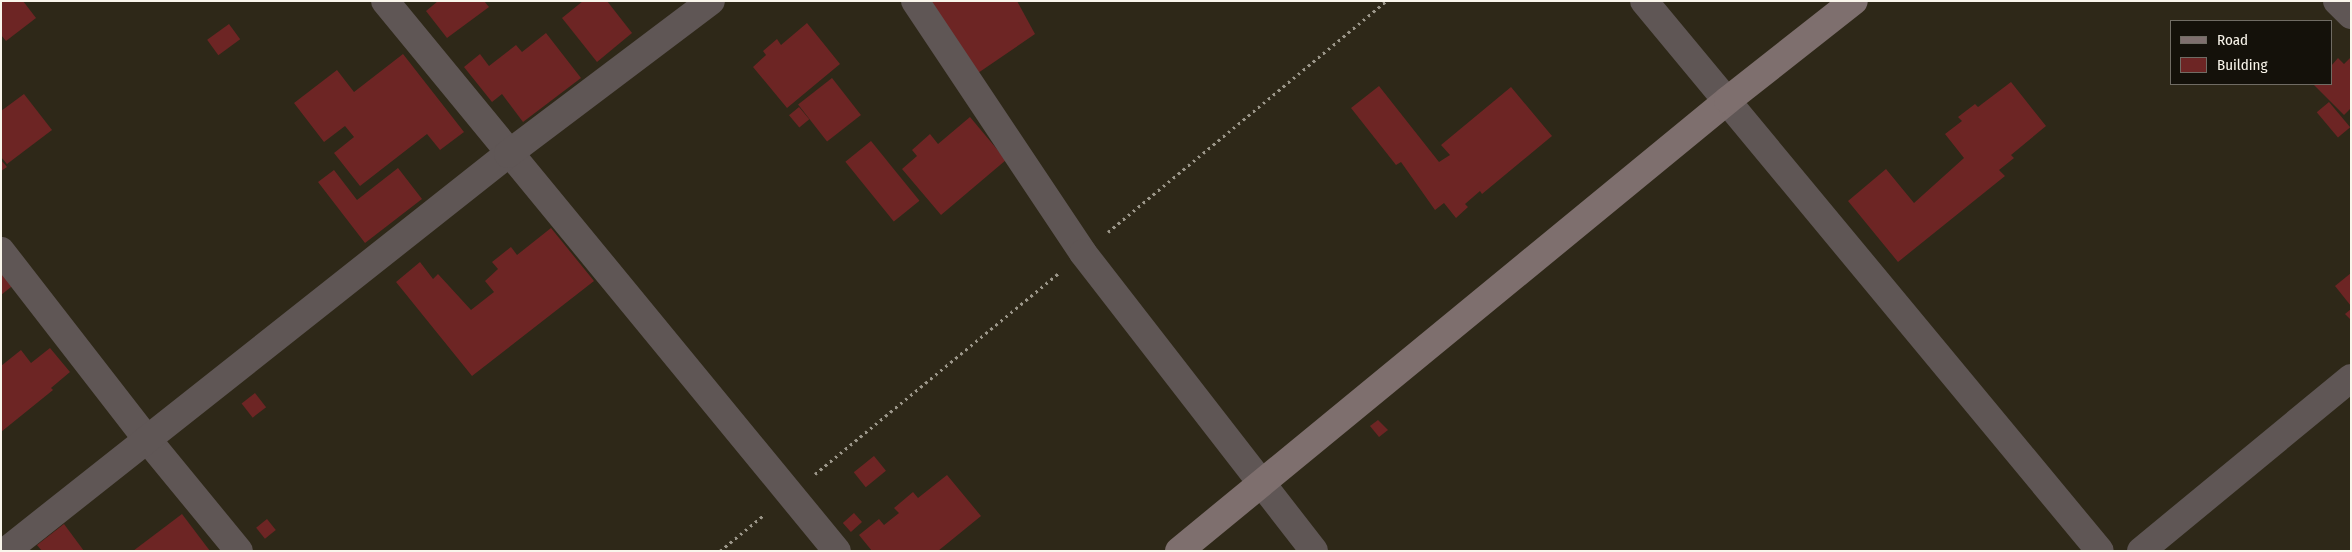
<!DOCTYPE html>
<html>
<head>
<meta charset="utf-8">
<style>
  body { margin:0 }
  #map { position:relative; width:2352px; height:552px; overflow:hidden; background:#2e2818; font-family:"Fira Sans Condensed",sans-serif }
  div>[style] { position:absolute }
  .building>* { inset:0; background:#6d2524; transform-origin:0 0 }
  .path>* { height:3px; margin-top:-1.5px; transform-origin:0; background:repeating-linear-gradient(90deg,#9c978a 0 2.5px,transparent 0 6.5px) }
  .street>* { height:28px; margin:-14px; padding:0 14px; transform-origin:14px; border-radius:14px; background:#5f5655 }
  .secondary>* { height:28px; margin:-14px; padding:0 14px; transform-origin:14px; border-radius:14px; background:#7e6f6e }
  span { translate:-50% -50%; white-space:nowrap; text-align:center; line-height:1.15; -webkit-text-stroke:5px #14110a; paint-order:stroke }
  .frame { position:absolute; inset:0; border:2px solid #f9f5eb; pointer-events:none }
  .legend { position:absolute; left:2170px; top:20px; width:162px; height:65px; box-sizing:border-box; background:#14110a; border:1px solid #706c64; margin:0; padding:6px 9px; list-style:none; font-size:15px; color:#f9f5eb }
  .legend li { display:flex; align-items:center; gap:10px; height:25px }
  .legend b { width:25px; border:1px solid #706c64 }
</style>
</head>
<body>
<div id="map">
  <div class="building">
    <div style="clip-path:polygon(1px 1px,23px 1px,36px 18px,6px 41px,1px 35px)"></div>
    <div style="clip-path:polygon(438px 1px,484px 1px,489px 7px,447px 38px,426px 11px)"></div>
    <div style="clip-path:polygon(583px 1px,607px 1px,632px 33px,597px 62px,562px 18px)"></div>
    <div style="clip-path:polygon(934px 1px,1017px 1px,1035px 34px,978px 73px,931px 3px)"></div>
    <div style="clip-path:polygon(807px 23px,840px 64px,787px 108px,753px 67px,766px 55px,763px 51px,777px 39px,781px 45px)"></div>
    <div style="left:229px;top:24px;width:19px;height:27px;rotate:54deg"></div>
    <div style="clip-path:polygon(546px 33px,581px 78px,523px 122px,502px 94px,492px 102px,464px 67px,480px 54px,489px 66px,516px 45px,522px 52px)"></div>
    <div style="clip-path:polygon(403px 54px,464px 132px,440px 150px,427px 134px,360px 186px,334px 153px,354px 137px,345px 126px,324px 142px,294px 103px,337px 70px,354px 92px)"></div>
    <div style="clip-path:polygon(2351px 57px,2351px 108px,2344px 115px,2313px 84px,2331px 84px,2331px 66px,2338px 58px,2344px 64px)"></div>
    <div style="left:832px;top:78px;width:47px;height:43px;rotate:52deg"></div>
    <div style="clip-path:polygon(2011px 82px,2046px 126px,2011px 155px,2014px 158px,1999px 170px,2005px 176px,1898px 262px,1848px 201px,1886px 169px,1914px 203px,1964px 158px,1945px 134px,1962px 121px,1958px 117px,1975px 104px,1978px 107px)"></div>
    <div style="clip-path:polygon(1379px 86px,1439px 162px,1450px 155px,1441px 145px,1511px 87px,1552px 136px,1482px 194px,1480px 191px,1465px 204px,1468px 207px,1456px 218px,1444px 203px,1435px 210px,1401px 162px,1396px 165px,1351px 108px)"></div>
    <div style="clip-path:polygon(24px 94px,52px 130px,7px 164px,1px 157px,1px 111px)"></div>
    <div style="left:2329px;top:102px;width:33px;height:16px;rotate:50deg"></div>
    <div style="left:799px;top:107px;width:16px;height:13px;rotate:50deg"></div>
    <div style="clip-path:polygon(970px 117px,1006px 160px,941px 215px,902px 169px,917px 156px,912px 150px,930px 134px,938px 144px)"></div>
    <div style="left:871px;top:141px;width:77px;height:33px;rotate:51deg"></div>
    <div style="clip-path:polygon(1px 160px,7px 167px,1px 171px)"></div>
    <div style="clip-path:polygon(398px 168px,422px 199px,365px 243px,318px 182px,334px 170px,357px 200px)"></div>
    <div style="clip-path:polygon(551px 228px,594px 281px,472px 376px,396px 282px,420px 262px,433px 279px,438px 274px,471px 310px,494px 292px,485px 281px,498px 269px,492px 262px,511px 247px,517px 255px)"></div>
    <div style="clip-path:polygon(1px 264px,16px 283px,1px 295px)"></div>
    <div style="clip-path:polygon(2351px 273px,2351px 306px,2335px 286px)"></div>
    <div style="clip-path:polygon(2351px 309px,2351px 320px,2345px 314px)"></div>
    <div style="clip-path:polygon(50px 348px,70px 372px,51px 388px,53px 390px,1px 432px,1px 366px,21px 350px,31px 363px)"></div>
    <div style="left:255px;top:393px;width:18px;height:17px;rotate:52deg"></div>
    <div style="clip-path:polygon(1378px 420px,1388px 430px,1379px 437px,1370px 426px)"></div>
    <div style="left:874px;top:456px;width:19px;height:26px;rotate:51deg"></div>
    <div style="clip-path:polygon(947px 475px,981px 516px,938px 551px,872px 551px,859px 535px,879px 519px,884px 525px,899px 513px,894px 508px,913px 492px,918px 498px)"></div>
    <div style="left:854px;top:513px;width:12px;height:15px;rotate:48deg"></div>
    <div style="clip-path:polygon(182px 514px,210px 551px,133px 551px)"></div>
    <div style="left:267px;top:519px;width:14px;height:14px;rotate:51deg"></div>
    <div style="clip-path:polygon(64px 524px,84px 551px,42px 551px,37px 545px)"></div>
  </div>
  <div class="path">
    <div style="left:1108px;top:232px;width:361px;rotate:-39.7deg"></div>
    <div style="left:815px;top:474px;width:316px;rotate:-39.5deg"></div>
    <div style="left:720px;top:551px;width:58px;rotate:-39.4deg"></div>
  </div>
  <div class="street">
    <div style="left:385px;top:1px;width:712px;rotate:50.59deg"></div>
    <div style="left:915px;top:1px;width:303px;rotate:56.3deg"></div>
    <div style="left:1083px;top:253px;width:377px;rotate:52.2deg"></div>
    <div style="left:1644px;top:1px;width:714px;rotate:50.34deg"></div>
    <div style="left:2337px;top:1px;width:20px;rotate:45deg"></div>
    <div style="left:1px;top:251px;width:238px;rotate:52.2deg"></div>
    <div style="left:147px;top:439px;width:145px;rotate:50.6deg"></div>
    <div style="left:6px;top:551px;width:640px;rotate:-38.34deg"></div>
    <div style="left:508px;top:154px;width:254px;rotate:-37deg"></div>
    <div style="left:2141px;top:551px;width:272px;rotate:-39.5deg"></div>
  </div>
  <div class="secondary">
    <div style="left:1179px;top:551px;width:710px;rotate:-39.4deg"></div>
    <div style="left:1728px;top:100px;width:160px;rotate:-38.2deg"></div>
  </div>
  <div class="frame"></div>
  <ul class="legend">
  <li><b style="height:6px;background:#7e6f6e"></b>Road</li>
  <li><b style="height:14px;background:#6d2524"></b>Building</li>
  </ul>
</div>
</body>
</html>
